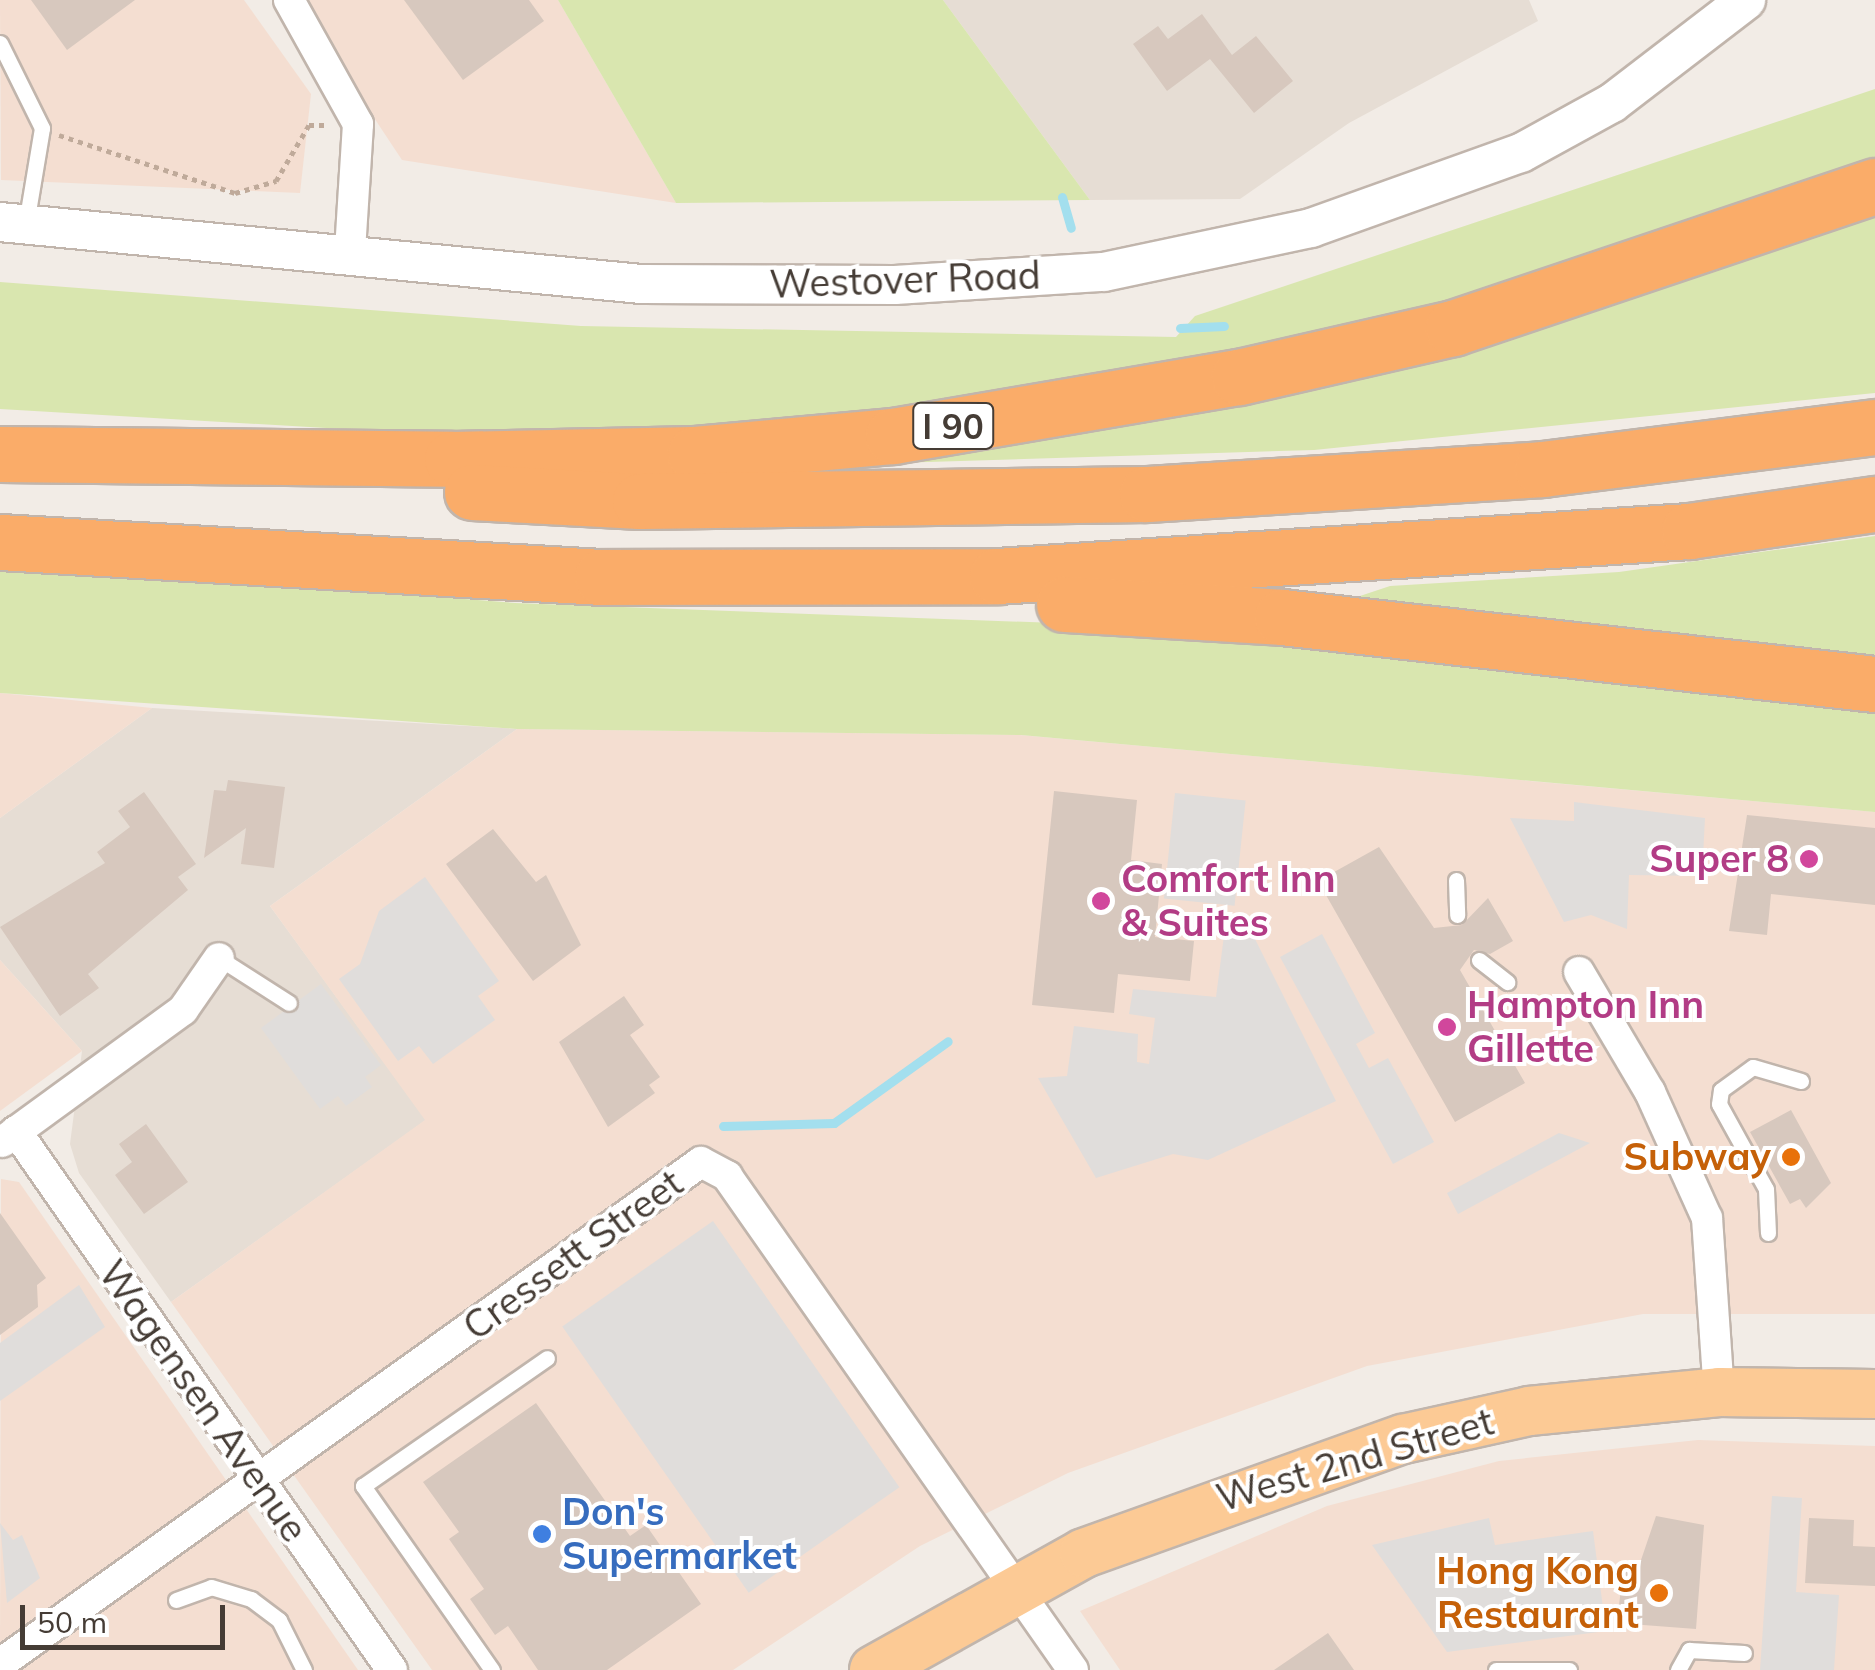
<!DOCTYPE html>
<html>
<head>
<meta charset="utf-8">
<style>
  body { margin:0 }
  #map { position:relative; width:1875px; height:1670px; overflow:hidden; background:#f2ece6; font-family:Mulish,sans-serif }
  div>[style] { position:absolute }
  .residential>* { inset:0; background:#e6ddd4 }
  .commercial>* { inset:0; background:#f4ded1 }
  .green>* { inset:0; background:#d9e6af }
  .parking>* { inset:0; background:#e0dddb; transform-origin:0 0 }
  .stream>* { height:9px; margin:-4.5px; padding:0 4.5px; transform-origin:4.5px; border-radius:4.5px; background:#a3dfee }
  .building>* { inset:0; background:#d7c8be }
  .path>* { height:5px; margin-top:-2.5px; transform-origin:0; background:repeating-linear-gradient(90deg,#bfaa9a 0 5px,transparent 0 10px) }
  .roads { filter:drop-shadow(2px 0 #c1b5ac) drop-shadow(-2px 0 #c1b5ac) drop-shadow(0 2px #c1b5ac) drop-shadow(0 -2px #c1b5ac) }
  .service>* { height:15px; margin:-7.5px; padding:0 7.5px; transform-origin:7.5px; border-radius:7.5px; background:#fff }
  .minor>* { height:30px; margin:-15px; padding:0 15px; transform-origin:15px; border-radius:15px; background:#fff }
  .tertiary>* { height:38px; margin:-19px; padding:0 19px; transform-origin:19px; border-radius:19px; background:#fff }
  .primary>* { height:48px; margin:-24px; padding:0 24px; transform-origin:24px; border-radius:24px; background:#fcca95 }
  .motorway>* { height:55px; margin:-27.5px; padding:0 27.5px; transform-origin:27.5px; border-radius:27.5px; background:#faac69 }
  .dots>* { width:28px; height:28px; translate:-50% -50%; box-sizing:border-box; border:5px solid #fff; border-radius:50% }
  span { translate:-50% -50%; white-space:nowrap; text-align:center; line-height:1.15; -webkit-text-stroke:8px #fff; paint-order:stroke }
  .shield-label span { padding:2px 8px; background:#fff; border:2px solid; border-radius:8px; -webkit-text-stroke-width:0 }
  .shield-label { font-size:35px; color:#453c35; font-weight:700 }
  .street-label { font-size:38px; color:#453c35 }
  .hotel-label { font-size:38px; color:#b23c85; font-weight:700 }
  .right { translate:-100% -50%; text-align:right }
  .left { translate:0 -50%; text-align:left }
  .food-label { font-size:38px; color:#c56008; font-weight:700 }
  .shop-label { font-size:38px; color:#366cbe; font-weight:700 }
  .scale { position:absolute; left:20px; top:1605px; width:205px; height:45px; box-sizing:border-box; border:5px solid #453c35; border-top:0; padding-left:12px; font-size:30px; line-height:35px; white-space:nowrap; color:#453c35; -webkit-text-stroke:8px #fff; paint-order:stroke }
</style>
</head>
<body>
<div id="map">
  <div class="residential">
    <div style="clip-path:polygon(943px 0,1529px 0,1538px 21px,1349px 123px,1240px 199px,1090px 200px)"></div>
    <div style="clip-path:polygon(152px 708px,517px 729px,270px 906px,426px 1120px,171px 1302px,79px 1173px,70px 1144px,82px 1051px,0 960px,0 818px)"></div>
  </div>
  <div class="commercial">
    <div style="clip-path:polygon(0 0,244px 0,311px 94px,300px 193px,1px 180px)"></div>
    <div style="clip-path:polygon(296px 0,558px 0,676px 203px,402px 160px)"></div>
    <div style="clip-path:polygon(0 693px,152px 708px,0 818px)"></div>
    <div style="clip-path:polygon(517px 729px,1020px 735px,1875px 812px,1875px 1314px,1643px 1314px,1367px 1366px,1068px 1473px,920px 1546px,733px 1670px,432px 1670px,171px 1302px,425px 1120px,270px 906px)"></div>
    <div style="clip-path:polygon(0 960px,82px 1051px,0 1111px)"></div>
    <div style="clip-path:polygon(1px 1179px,19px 1182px,358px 1670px,0 1670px)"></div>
    <div style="clip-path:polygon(1698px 1440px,1875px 1446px,1875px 1670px,1120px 1670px,1080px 1611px,1327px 1506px,1499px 1461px)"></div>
  </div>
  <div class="green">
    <div style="clip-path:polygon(558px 0,943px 0,1090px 200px,676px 203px)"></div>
    <div style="clip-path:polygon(1875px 89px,1875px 165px,1461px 309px,1175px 374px,726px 429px,480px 437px,0 409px,0 282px,581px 326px,1176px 337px,1195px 316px)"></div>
    <div style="clip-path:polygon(1875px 204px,1875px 393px,1314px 450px,862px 464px)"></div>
    <div style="clip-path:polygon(1875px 536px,1875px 668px,1351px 599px,1390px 586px,1619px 572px)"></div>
    <div style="clip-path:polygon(0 563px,515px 603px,1269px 631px,1875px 703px,1875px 812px,1021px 735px,517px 729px,0 693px)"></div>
  </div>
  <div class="parking">
    <div style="left:1175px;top:793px;width:71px;height:106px;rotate:6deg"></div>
    <div style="clip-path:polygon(1574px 802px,1705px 818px,1702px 876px,1629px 875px,1627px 929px,1591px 915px,1564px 922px,1510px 818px,1574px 821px)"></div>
    <div style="clip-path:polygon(425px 877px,499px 981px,478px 996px,495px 1020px,433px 1064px,419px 1046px,398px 1061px,339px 979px,360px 964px,379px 911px)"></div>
    <div style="clip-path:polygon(1225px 928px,1250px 929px,1336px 1101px,1208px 1160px,1173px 1154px,1096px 1178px,1038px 1078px,1067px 1076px,1074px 1026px,1138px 1034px,1137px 1062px,1149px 1064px,1155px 1018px,1129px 1014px,1133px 989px,1216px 997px)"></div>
    <div style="clip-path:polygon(1322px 934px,1375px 1033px,1356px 1044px,1369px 1068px,1388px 1058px,1434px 1142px,1393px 1164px,1280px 957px)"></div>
    <div style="clip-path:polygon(321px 984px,381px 1065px,365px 1077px,372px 1087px,346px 1106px,338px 1096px,320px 1109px,261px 1028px)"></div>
    <div style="clip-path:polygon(1559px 1133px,1590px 1143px,1458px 1214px,1447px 1193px)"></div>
    <div style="left:713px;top:1221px;width:325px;height:184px;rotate:55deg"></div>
    <div style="clip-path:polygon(79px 1285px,105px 1327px,0 1401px,0 1343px)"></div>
    <div style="clip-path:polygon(1772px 1496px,1802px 1498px,1796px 1592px,1839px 1595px,1834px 1670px,1760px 1670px)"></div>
    <div style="clip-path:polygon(1489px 1518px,1495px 1545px,1593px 1531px,1606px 1631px,1447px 1652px,1372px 1545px)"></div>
    <div style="clip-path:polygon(0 1523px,13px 1540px,22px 1535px,40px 1578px,7px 1603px)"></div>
  </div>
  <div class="stream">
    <div style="left:1062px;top:197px;width:32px;rotate:74deg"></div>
    <div style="left:1180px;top:328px;width:44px;rotate:-2.6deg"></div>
    <div style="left:723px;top:1126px;width:111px;rotate:-1.5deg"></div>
    <div style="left:834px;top:1123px;width:140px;rotate:-35.7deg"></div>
  </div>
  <div class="building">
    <div style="clip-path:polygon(31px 0,135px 0,67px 50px)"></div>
    <div style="clip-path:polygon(404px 0,529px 0,544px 21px,463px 80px)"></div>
    <div style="clip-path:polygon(1202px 14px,1232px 55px,1256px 36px,1293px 81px,1254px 113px,1210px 59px,1167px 91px,1133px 44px,1158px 26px,1168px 39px)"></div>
    <div style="clip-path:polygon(228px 780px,285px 787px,274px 868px,241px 864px,246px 828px,204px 858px,214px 790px,226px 791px)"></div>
    <div style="clip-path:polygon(1054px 791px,1137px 800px,1131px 860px,1162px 864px,1155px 937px,1194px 941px,1190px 981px,1118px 974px,1114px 1013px,1032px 1005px)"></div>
    <div style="clip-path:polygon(144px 792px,196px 864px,178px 877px,188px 890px,88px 974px,99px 988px,60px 1016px,0 927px,105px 863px,97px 852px,130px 827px,118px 811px)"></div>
    <div style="clip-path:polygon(1747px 815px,1875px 828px,1875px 905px,1771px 894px,1767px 935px,1729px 931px)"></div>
    <div style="clip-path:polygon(493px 829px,536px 882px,546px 875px,581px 945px,533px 981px,446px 864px)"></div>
    <div style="clip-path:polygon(1379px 847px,1434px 928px,1462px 925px,1488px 898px,1513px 941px,1490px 954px,1474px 950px,1460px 970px,1525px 1083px,1455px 1122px,1318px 881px)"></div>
    <div style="clip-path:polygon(624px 996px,644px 1025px,630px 1035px,660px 1077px,649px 1085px,655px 1093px,608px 1127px,559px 1042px)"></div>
    <div style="clip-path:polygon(1791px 1110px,1831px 1183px,1806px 1208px,1800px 1199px,1790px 1204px,1750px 1132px)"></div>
    <div style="clip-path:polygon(146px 1124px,188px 1182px,144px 1214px,115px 1175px,132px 1162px,119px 1144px)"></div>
    <div style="clip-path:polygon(0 1213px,46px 1278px,37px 1285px,38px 1307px,0 1335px)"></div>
    <div style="clip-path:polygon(536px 1403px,630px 1536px,646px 1525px,701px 1604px,607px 1670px,538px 1670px,508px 1626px,495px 1635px,470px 1599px,484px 1589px,449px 1539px,459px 1532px,423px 1482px)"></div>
    <div style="clip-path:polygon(1656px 1516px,1704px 1525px,1696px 1629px,1617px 1623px,1624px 1562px,1640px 1563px)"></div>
    <div style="clip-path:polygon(1809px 1518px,1854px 1520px,1853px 1546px,1875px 1547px,1875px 1586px,1805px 1583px)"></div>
    <div style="clip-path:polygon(1328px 1633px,1354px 1670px,1274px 1670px)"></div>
  </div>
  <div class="path">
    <div style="left:59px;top:135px;width:185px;rotate:18.2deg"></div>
    <div style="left:235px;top:193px;width:43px;rotate:-16.3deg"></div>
    <div style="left:276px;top:181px;width:65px;rotate:-59.5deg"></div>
    <div style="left:309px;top:125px;width:20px"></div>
  </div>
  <div class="roads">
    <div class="service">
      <div style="left:0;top:43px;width:95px;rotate:63.7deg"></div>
      <div style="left:42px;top:128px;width:97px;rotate:99.5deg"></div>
      <div style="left:1456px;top:880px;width:35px;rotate:88deg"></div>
      <div style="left:219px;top:958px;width:83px;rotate:32.7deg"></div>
      <div style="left:1479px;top:960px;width:36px;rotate:38deg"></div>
      <div style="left:1768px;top:1233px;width:44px;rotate:-92.6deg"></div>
      <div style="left:1766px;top:1189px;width:97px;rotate:-118.9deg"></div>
      <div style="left:1719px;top:1104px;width:14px;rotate:-82deg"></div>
      <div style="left:1721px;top:1090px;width:39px;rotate:-36deg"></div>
      <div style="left:1753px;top:1067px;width:50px;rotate:16.3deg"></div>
      <div style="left:176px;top:1600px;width:37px;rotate:-20deg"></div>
      <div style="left:211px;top:1587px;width:42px;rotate:16.7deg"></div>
      <div style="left:251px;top:1599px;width:35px;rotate:37deg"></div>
      <div style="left:279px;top:1620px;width:56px;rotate:63.4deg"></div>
      <div style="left:492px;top:1670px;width:225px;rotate:-125deg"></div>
      <div style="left:363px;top:1486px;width:224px;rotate:-34.8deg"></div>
      <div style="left:1496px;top:1670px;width:73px"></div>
      <div style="left:1678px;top:1670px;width:23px;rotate:-61deg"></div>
      <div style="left:1689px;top:1650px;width:55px;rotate:3.1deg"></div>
    </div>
    <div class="minor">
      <div style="left:289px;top:0;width:142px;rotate:60.9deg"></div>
      <div style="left:358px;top:124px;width:128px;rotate:93.6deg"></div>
      <div style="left:1579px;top:972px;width:139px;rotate:59.4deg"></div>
      <div style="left:1650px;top:1092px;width:138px;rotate:65.7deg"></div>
      <div style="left:1707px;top:1218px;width:174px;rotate:86.1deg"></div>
      <div style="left:16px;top:1131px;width:657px;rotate:55.1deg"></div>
      <div style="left:2px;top:1142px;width:224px;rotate:-36.1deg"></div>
      <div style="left:183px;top:1010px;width:63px;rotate:-55.3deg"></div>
      <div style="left:0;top:1664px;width:862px;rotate:-35.61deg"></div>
      <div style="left:701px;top:1162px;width:30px;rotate:28deg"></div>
      <div style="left:727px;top:1176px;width:603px;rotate:54.99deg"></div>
    </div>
    <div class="tertiary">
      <div style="left:0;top:222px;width:645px;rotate:5.52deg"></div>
      <div style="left:642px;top:284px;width:253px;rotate:0.2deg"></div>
      <div style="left:895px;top:285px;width:209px;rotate:-3.6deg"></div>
      <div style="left:1104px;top:272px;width:212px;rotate:-12deg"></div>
      <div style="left:1311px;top:228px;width:223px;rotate:-19.7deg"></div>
      <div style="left:1521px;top:153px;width:104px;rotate:-28.8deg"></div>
      <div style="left:1612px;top:103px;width:169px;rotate:-37.5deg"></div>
    </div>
    <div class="primary">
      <div style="left:874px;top:1670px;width:240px;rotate:-29.1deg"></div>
      <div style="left:1084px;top:1553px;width:339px;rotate:-19.7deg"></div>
      <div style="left:1403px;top:1439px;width:129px;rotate:-12.5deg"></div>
      <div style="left:1529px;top:1411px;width:191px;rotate:-5.7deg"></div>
      <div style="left:1719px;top:1392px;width:156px;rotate:0.7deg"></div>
    </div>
    <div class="motorway">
      <div style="left:0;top:454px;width:452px;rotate:0.6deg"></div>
      <div style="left:452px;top:459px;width:243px;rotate:-1.2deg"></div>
      <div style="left:695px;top:454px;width:199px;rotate:-5.2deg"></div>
      <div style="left:893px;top:436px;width:351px;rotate:-9.7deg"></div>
      <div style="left:1239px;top:377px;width:220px;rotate:-12.9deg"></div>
      <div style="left:1453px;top:328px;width:445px;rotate:-18.6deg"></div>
      <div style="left:472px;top:492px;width:168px;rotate:3.1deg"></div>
      <div style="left:640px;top:501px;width:507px;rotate:-0.79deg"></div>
      <div style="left:1147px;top:494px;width:396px;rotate:-3.6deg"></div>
      <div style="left:1542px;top:469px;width:336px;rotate:-7.2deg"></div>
      <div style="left:0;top:542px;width:603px;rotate:3.33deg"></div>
      <div style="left:602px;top:577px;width:395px;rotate:-0.1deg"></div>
      <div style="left:997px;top:576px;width:693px;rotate:-3.72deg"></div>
      <div style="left:1689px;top:531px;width:188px;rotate:-8.3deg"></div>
      <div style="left:1064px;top:604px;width:218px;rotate:3.4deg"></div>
      <div style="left:1282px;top:617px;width:597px;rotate:6.45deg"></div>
    </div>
  </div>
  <div class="dots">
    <div style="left:1809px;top:859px;background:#d1479c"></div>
    <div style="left:1101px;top:901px;background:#d1479c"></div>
    <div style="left:1447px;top:1027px;background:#d1479c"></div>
    <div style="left:1791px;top:1157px;background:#e8710a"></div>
    <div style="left:542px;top:1534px;background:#3f7fe0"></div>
    <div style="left:1659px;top:1593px;background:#e8710a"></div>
  </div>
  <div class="shield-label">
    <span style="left:953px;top:426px">I 90</span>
  </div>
  <div class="street-label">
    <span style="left:905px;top:280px;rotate:-2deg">Westover Road</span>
    <span style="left:573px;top:1255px;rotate:-36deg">Cressett Street</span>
    <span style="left:203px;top:1401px;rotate:55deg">Wagensen Avenue</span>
    <span style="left:1355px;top:1460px;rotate:-16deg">West 2nd Street</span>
  </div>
  <div class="hotel-label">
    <span class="right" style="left:1789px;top:859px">Super 8</span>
    <span class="left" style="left:1121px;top:901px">Comfort Inn<br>&amp; Suites</span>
    <span class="left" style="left:1467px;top:1027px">Hampton Inn<br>Gillette</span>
  </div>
  <div class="food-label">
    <span class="right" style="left:1771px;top:1157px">Subway</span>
    <span class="right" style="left:1639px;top:1593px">Hong Kong<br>Restaurant</span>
  </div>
  <div class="shop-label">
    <span class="left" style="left:562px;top:1534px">Don's<br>Supermarket</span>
  </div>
  <div class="scale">50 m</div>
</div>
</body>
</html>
